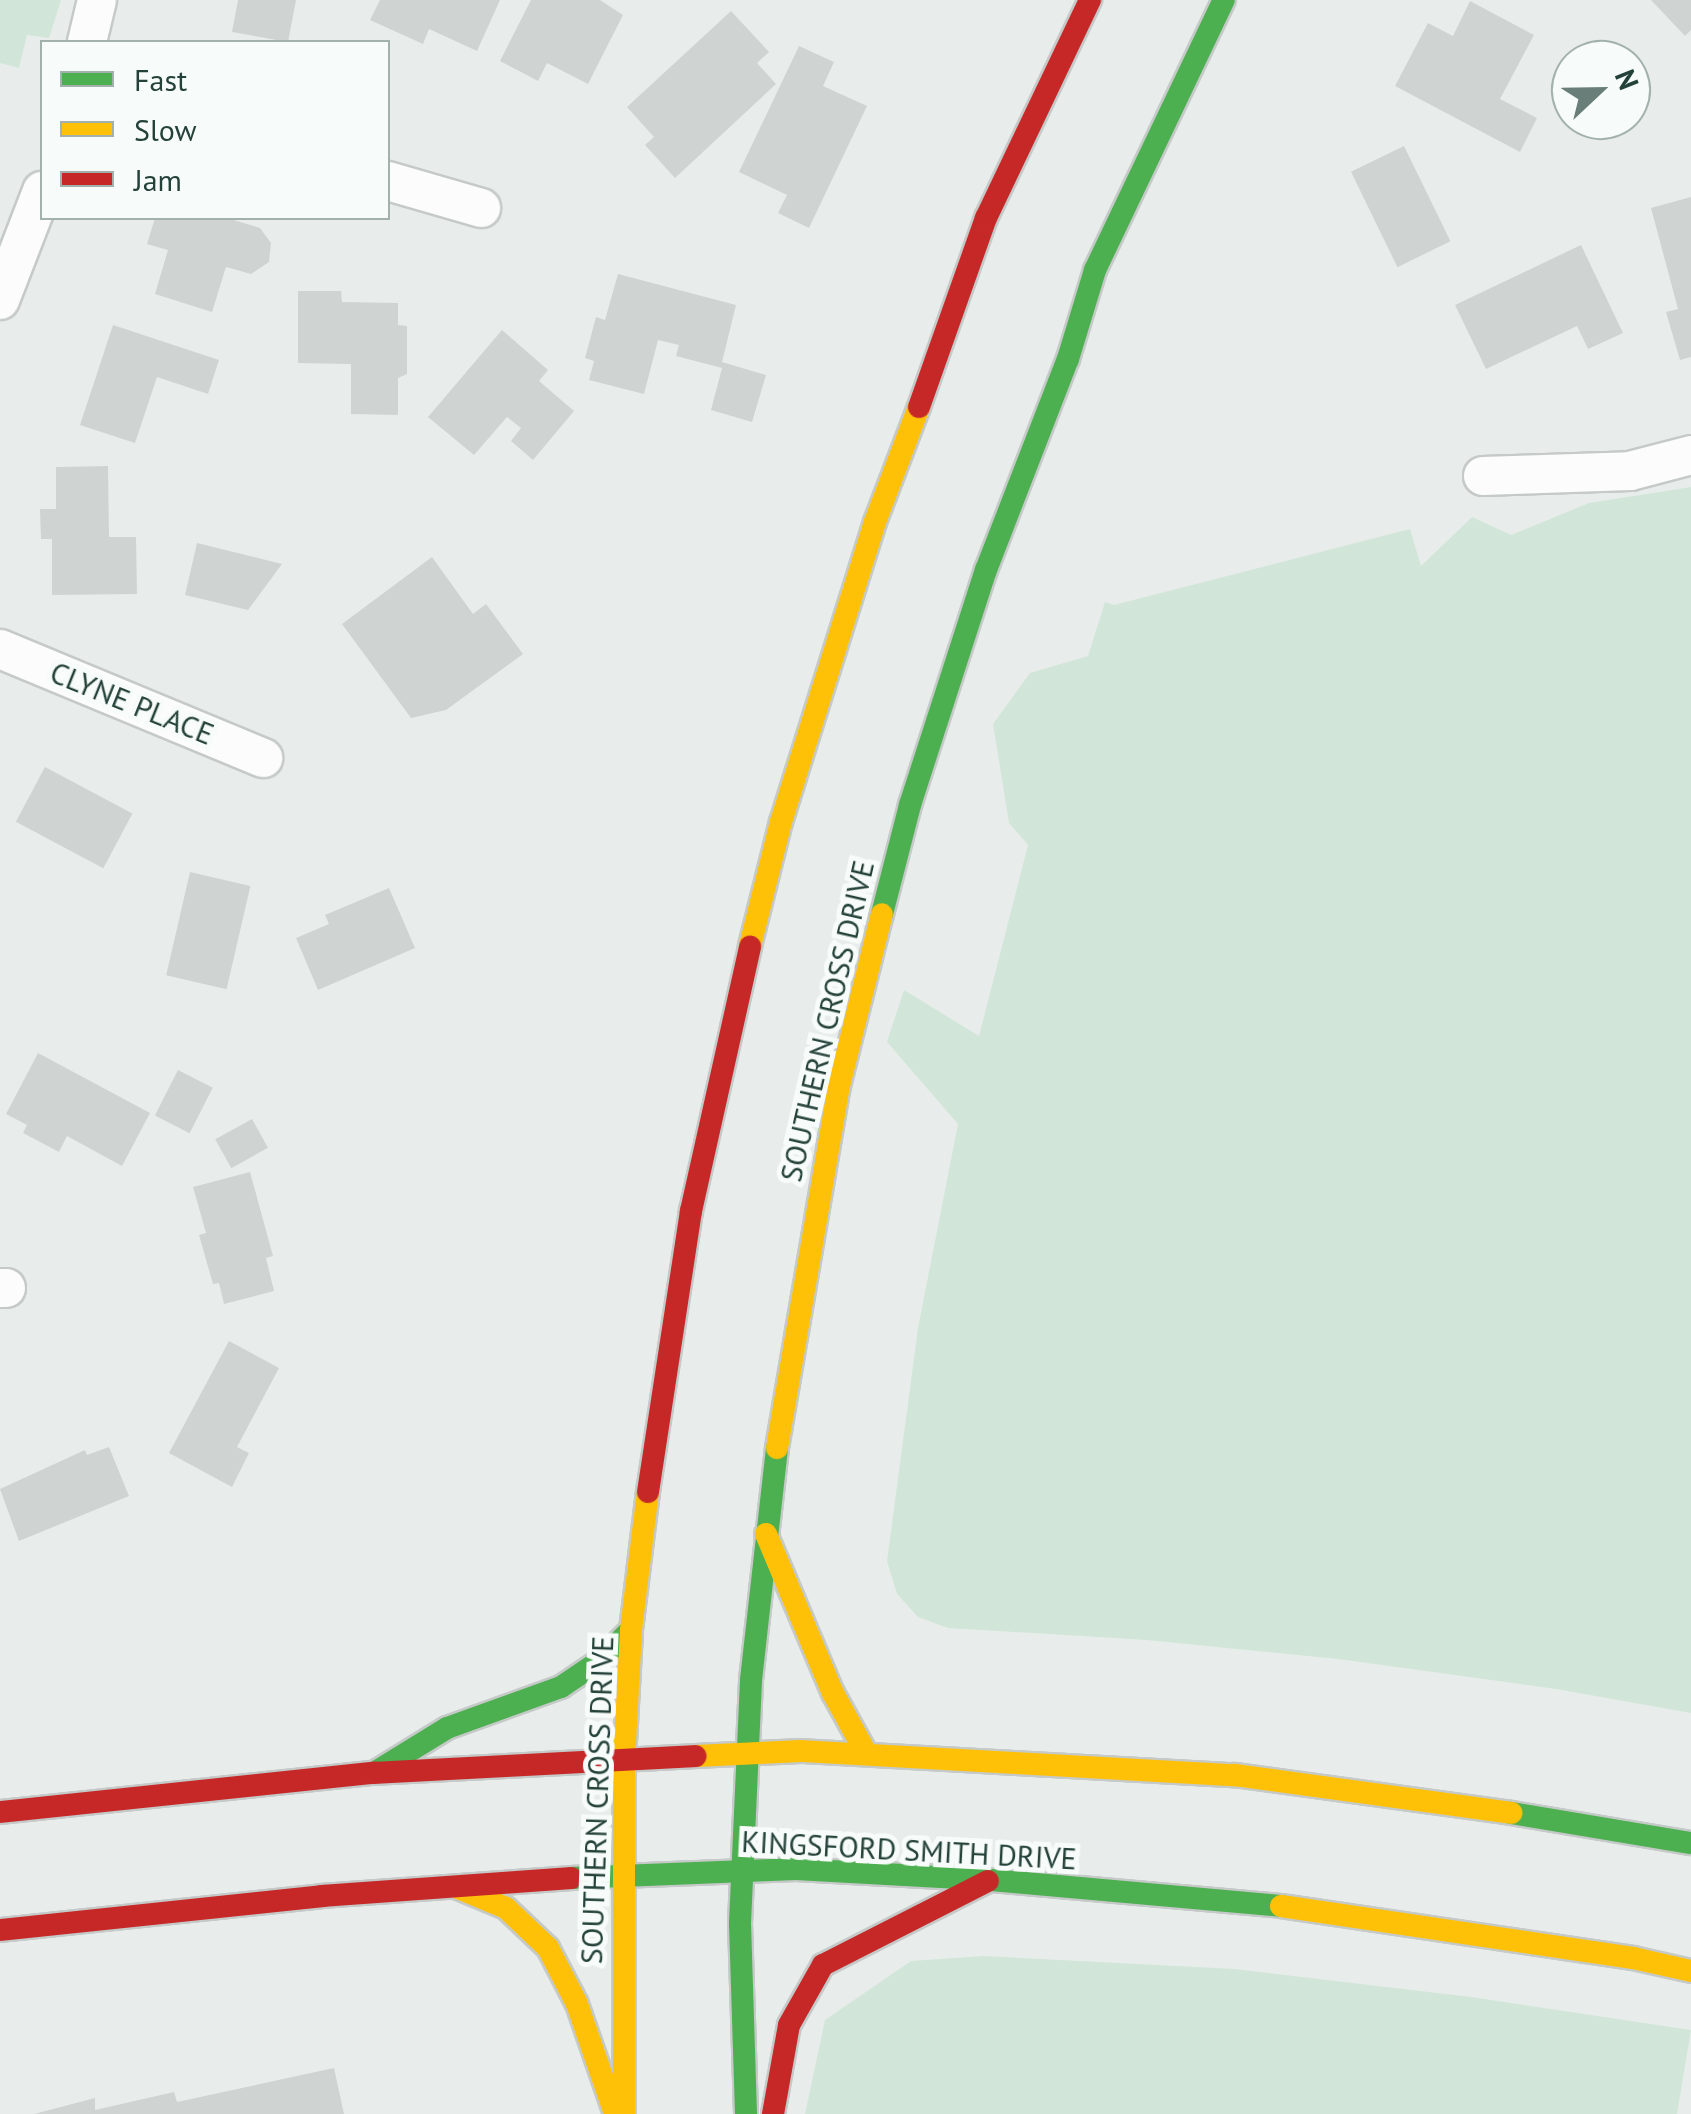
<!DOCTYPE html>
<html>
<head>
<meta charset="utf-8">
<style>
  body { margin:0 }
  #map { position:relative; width:1691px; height:2114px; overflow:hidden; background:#e8edeb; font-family:"PT Sans",sans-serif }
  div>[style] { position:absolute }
  .green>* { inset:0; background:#d1e6d8 }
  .building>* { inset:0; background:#cfd4d2; transform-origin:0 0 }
  .roads { filter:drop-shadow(2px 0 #c5cac8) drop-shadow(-2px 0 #c5cac8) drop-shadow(0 2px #c5cac8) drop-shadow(0 -2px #c5cac8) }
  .street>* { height:38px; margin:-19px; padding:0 19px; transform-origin:19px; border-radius:19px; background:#fcfcfc }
  .fast>* { height:22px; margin:-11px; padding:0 11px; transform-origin:11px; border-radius:11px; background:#4caf50 }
  .slow>* { height:22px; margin:-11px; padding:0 11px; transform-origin:11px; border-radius:11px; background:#ffc107 }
  .jam>* { height:22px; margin:-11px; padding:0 11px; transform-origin:11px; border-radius:11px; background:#c62828 }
  span { translate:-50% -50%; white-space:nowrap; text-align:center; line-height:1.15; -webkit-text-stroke:10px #f7fbf9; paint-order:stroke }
  .street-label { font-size:30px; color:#24423a }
  .legend { position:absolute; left:40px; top:40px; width:350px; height:180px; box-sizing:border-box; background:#f7fbf9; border:2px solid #a3b1ad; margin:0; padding:12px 18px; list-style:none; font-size:30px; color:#24423a }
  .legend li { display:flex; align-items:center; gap:20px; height:50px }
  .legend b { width:50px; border:2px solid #a3b1ad }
  .north { position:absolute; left:1551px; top:40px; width:100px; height:100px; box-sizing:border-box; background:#f7fbf9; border:2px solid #a3b1ad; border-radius:50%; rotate:68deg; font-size:28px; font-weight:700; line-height:40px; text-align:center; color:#24423a }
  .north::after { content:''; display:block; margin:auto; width:35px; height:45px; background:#697e78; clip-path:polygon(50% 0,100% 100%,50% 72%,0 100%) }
</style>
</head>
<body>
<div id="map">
  <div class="green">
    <div style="clip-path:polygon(0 0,61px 0,49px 38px,27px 35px,19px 68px,0 63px)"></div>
    <div style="clip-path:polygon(1691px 487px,1691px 1713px,1556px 1689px,1338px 1659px,1147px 1640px,948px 1628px,918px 1617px,897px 1594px,887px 1561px,918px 1328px,958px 1124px,887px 1042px,904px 990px,979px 1036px,1028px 845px,1009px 823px,993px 724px,1030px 673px,1088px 656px,1105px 602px,1114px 605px,1410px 529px,1421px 566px,1472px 517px,1511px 535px,1589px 503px)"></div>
    <div style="clip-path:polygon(983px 1956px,1235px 1969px,1471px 1997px,1691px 2030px,1677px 2114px,805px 2114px,825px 2020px,911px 1961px)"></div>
  </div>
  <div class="building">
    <div style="clip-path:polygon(238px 0,296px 0,288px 42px,232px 32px)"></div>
    <div style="clip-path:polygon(380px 0,500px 0,477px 51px,429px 29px,423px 44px,370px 20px)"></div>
    <div style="clip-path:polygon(531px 0,600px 0,623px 15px,588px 84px,547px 63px,538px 81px,500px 61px)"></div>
    <div style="clip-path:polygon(1651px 0,1691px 0,1691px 30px,1685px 36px)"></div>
    <div style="clip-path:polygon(1470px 1px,1534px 35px,1500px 99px,1537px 118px,1520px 152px,1395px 86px,1428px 23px,1453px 36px)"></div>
    <div style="clip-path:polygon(731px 11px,769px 52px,757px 63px,776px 84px,675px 178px,645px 145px,654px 137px,627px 107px)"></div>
    <div style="clip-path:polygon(799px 46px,834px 62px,823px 86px,867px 106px,809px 228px,778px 213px,787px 195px,739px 172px)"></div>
    <div style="left:1404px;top:146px;width:106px;height:59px;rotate:64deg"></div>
    <div style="clip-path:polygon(1691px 197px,1691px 357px,1680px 360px,1666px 312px,1678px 309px,1651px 208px)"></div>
    <div style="clip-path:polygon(155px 218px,227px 218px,260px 228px,271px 243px,269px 262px,251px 274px,226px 267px,212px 312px,155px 294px,168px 250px,147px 244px)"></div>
    <div style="clip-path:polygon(1581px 245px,1623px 333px,1588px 349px,1577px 326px,1486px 369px,1455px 305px)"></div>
    <div style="clip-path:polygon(618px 274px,736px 305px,722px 362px,766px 375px,752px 422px,711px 410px,722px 368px,676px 356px,679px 345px,658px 340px,644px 394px,589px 380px,594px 361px,585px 358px,596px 317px,605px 320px)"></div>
    <div style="clip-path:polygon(298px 291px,341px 291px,342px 302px,398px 303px,398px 325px,407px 326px,407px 374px,398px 378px,398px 415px,351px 414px,351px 364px,298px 363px)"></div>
    <div style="clip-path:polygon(113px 325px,219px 360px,208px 394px,157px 377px,135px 443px,80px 425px)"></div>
    <div style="clip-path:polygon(502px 330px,548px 370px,539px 381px,574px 411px,533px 460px,511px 441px,521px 428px,507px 417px,474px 455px,428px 417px)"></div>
    <div style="clip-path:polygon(108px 466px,109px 537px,136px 537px,137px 594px,52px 595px,52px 539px,41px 539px,40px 509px,56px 509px,56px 467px)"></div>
    <div style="clip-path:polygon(197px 543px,282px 564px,248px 610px,185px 595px)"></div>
    <div style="clip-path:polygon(432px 557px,473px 614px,486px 604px,523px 654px,446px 710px,411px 718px,342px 624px)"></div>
    <div style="left:45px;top:767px;width:99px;height:62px;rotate:28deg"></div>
    <div style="left:190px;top:872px;width:62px;height:106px;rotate:13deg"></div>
    <div style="clip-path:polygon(389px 888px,415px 948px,318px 990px,296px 938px,329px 924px,325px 915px)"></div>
    <div style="clip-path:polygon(38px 1053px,150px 1113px,122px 1166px,67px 1136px,59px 1152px,23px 1133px,27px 1125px,6px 1114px)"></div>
    <div style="left:178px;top:1070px;width:39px;height:51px;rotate:27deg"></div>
    <div style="left:252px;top:1119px;width:33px;height:42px;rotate:61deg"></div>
    <div style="clip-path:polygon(250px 1172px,273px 1256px,266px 1258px,274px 1291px,224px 1304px,219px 1283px,213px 1284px,199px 1235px,206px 1233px,193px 1187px)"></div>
    <div style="clip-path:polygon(229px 1341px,279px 1368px,237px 1447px,249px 1453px,232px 1487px,169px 1453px)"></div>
    <div style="clip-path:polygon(109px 1447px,129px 1496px,19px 1541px,0 1489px,85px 1450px,87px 1455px)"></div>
    <div style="clip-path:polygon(334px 2068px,344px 2114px,34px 2114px,95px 2098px,95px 2110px,174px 2092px,177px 2102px)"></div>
  </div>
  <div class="roads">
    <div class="street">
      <div style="left:87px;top:42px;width:43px;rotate:-76.6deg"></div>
      <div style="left:388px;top:181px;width:97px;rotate:16.2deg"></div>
      <div style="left:0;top:300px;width:117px;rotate:-68.9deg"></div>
      <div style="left:1483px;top:476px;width:147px;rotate:-1.9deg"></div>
      <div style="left:1630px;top:471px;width:63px;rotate:-14.7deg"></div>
      <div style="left:0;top:649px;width:285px;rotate:22.5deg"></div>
      <div style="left:0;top:1288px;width:6px"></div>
    </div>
    <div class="fast">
      <div style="left:882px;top:914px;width:113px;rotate:-75.6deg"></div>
      <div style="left:910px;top:805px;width:247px;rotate:-72.1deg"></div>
      <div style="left:986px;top:570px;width:226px;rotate:-68.8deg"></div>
      <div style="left:1068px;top:359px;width:93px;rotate:-73.1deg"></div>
      <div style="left:1095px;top:270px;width:299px;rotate:-64.5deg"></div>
      <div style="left:377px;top:1771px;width:82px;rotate:-31.6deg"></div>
      <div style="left:447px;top:1728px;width:121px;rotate:-19.8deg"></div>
      <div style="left:561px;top:1687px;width:45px;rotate:-34deg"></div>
      <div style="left:598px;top:1662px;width:46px;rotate:-44.1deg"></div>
      <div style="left:1511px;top:1813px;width:182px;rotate:9.5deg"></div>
      <div style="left:571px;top:1878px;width:225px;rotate:-2.3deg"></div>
      <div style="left:796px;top:1869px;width:195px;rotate:3.2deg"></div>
      <div style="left:991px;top:1880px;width:291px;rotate:5.1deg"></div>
      <div style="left:746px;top:2114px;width:191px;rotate:-91.8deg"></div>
      <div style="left:740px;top:1923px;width:243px;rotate:-87.4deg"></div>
      <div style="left:751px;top:1680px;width:233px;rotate:-83.6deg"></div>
    </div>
    <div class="slow">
      <div style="left:750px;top:946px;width:128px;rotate:-76deg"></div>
      <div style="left:781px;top:822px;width:314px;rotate:-72.6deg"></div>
      <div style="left:875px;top:522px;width:123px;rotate:-69.1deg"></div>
      <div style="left:777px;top:1448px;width:363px;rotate:-80.3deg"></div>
      <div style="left:838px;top:1090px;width:181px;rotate:-76deg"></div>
      <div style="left:766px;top:1534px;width:173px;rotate:67.2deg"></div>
      <div style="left:833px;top:1693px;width:68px;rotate:61.2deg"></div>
      <div style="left:696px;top:1756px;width:105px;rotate:-2.7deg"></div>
      <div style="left:801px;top:1751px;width:435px;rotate:3.2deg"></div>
      <div style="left:1235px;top:1775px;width:279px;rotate:7.8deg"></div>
      <div style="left:456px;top:1887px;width:54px;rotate:22.8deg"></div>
      <div style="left:506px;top:1908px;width:58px;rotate:43.6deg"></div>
      <div style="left:548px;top:1948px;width:63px;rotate:62.6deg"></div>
      <div style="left:577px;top:2004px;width:116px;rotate:70.9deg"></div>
      <div style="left:1281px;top:1906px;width:356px;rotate:8.4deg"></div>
      <div style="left:1633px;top:1958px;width:59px;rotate:12.6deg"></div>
      <div style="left:624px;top:2114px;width:353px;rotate:-90deg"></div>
      <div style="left:624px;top:1761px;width:131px;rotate:-86.9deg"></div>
      <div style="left:631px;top:1630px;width:139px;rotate:-83deg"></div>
    </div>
    <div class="jam">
      <div style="left:919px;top:407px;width:201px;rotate:-70.5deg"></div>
      <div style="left:986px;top:218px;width:242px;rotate:-64.5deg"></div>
      <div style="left:648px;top:1492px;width:284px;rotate:-81.3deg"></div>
      <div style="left:691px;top:1211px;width:271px;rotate:-77.4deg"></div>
      <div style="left:0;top:1812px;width:376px;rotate:-6deg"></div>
      <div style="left:374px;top:1773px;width:322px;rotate:-3deg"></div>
      <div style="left:0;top:1930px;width:324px;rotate:-6deg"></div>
      <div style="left:322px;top:1896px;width:250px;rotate:-4.1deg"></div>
      <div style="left:773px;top:2114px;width:90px;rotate:-79.8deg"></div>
      <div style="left:789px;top:2025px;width:69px;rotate:-60.5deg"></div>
      <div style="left:823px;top:1965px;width:185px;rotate:-27deg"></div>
    </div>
  </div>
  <div class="street-label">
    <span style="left:132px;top:703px;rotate:22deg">CLYNE PLACE</span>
    <span style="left:827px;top:1021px;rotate:-77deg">SOUTHERN CROSS DRIVE</span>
    <span style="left:597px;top:1800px;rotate:-88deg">SOUTHERN CROSS DRIVE</span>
    <span style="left:909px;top:1850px;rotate:3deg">KINGSFORD SMITH DRIVE</span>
  </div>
  <ul class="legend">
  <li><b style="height:12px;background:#4caf50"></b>Fast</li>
  <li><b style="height:12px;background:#ffc107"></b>Slow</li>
  <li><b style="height:12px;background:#c62828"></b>Jam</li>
  </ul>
  <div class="north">N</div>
</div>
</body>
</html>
